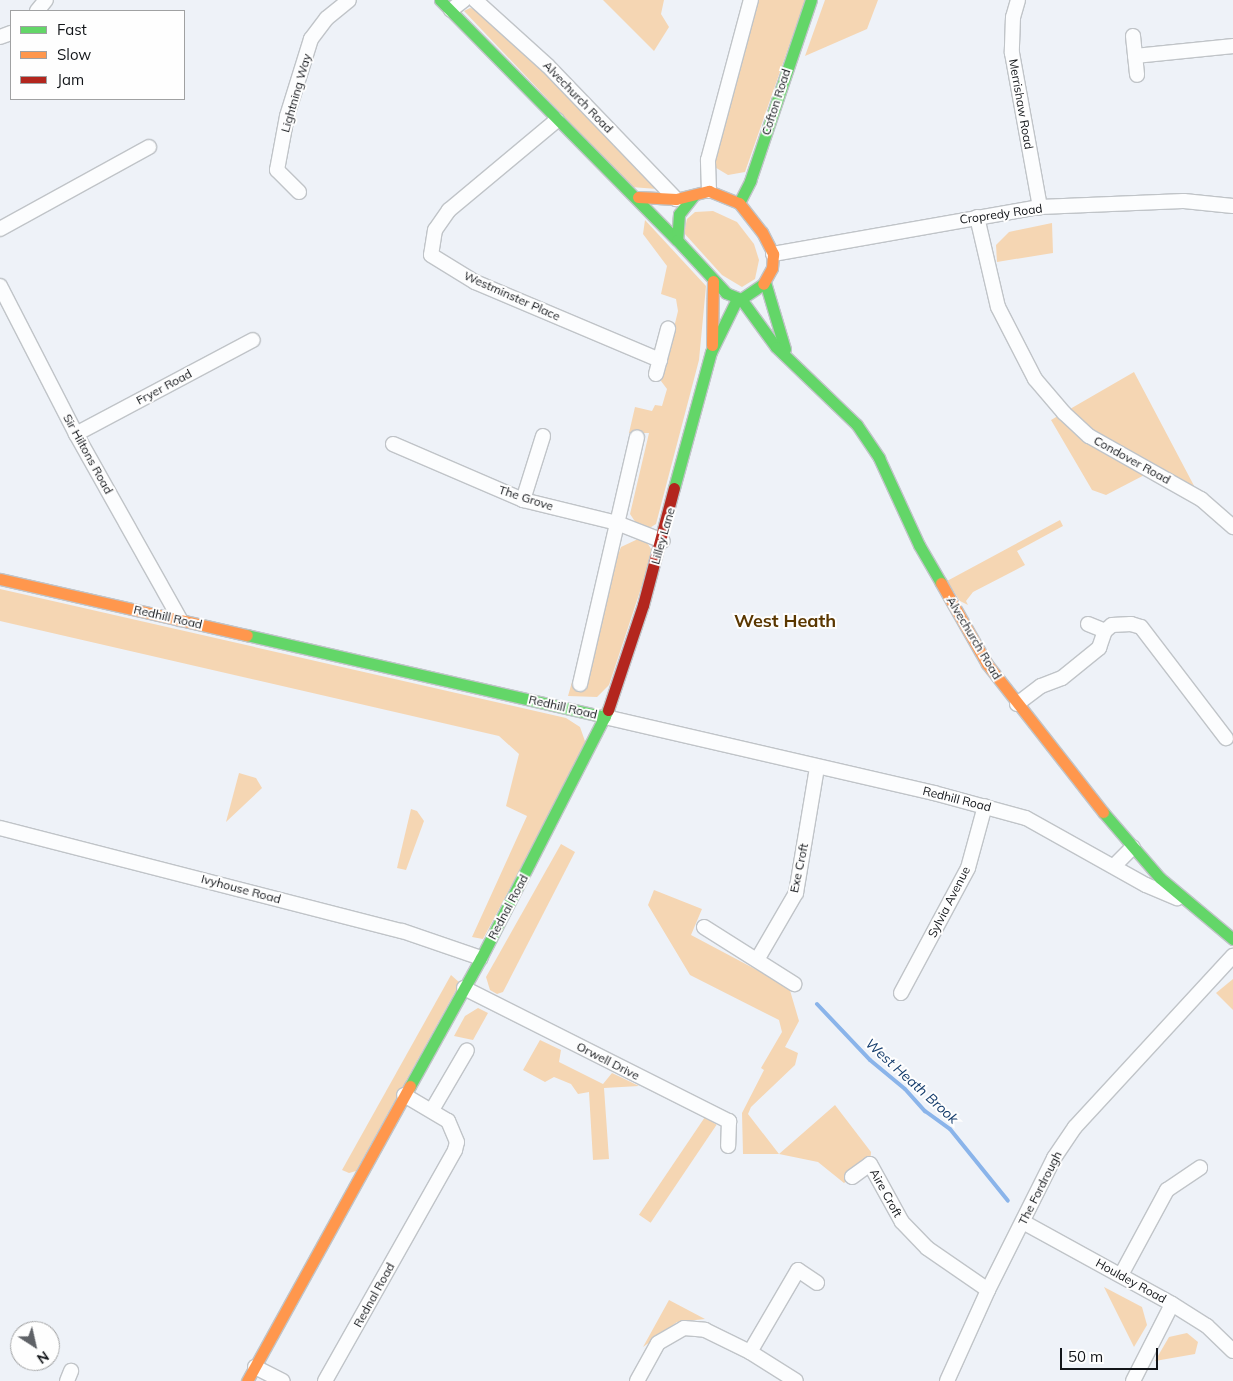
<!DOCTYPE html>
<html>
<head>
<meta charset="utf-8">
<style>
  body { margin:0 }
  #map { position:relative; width:1233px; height:1381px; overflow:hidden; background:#eef2f8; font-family:Mulish,sans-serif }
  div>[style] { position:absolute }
  .green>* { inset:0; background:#f5d6b3; transform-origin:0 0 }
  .stream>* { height:4px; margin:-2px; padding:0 2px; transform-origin:2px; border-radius:2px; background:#8ab4ea }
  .roads { filter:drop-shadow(1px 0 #c0c4c8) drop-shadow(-1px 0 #c0c4c8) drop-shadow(0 1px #c0c4c8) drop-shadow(0 -1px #c0c4c8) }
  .street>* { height:14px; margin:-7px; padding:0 7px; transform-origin:7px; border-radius:7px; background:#fcfdfe }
  .fast>* { height:11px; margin:-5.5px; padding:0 5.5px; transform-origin:5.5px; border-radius:5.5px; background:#63d668 }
  .slow>* { height:11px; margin:-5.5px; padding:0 5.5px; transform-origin:5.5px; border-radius:5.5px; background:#ff974d }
  .jam>* { height:11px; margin:-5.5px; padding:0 5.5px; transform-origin:5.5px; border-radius:5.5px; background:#b3261e }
  span { translate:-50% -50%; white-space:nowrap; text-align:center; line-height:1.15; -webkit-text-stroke:4px #fefefe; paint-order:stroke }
  .street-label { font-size:12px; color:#121519 }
  .water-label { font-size:14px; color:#133b6b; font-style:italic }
  .district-label { font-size:18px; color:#5a3700; font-weight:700 }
  .legend { position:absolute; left:10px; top:10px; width:175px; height:90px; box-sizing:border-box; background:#fefefe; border:1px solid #a0a1a2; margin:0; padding:6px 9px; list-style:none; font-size:15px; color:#121519 }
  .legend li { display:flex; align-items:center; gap:10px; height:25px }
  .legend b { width:25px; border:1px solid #a0a1a2 }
  .north { position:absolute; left:10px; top:1321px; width:50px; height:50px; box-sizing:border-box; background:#fefefe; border:1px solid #a0a1a2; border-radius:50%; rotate:145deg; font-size:14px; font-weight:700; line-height:20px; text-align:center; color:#121519 }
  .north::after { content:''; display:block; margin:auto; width:18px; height:22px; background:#5f6267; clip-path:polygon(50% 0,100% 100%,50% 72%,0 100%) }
  .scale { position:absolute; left:1060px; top:1348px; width:98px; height:22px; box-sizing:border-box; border:2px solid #121519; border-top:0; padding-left:6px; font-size:15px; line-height:18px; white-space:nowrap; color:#121519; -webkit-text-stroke:4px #fefefe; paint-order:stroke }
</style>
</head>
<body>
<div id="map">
  <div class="green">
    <div style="clip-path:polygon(603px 0,664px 0,661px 14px,669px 27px,654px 51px)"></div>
    <div style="clip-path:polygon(757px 0,805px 0,745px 172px,728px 175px,713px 166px)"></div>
    <div style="clip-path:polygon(825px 0,878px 0,867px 29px,805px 56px)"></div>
    <div style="clip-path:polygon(470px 8px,475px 9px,542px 70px,657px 189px,631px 187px,464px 11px)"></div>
    <div style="clip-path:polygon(713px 211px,737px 222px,754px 244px,759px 260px,755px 279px,742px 287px,722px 275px,684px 233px,687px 219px,695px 212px)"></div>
    <div style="clip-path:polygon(645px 220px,706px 286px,699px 360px,656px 524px,648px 529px,636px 523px,630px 514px,649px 433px,629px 433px,635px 407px,652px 411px,655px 405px,662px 406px,667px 389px,661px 381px,678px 311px,676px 299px,661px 294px,667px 266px,643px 234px)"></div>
    <div style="clip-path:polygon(1052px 223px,1053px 253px,997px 262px,996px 245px,1009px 232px)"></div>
    <div style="clip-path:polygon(1134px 372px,1201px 499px,1154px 470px,1106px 495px,1092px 490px,1051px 420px)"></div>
    <div style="clip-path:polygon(1060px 520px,1063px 526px,1017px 551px,1025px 565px,973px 592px,966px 601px,968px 605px,960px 601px,947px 581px)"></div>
    <div style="clip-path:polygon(638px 539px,646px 541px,653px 552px,609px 685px,597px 697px,568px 696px,572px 682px,585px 686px,612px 570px,621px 547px)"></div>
    <div style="clip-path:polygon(0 589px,566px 718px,580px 727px,586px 744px,483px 939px,472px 937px,527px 816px,506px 806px,519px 754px,499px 736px,0 621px)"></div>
    <div style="clip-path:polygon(239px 773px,256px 778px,262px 788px,226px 822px)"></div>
    <div style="clip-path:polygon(411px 809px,417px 811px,424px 821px,406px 870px,397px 868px)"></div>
    <div style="clip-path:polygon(561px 844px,575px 852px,503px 992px,497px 994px,490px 990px,486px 977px)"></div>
    <div style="clip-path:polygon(654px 890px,702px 909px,691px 935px,789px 987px,799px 1021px,785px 1047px,798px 1053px,795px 1065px,751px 1107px,748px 1114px,779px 1154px,835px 1105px,871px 1152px,870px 1164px,844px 1183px,818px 1162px,779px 1154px,743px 1154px,742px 1113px,764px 1070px,761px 1068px,782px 1032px,779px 1020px,690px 975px,648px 905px)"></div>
    <div style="clip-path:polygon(451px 975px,460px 983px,356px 1171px,349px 1173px,342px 1170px)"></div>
    <div style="clip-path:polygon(1233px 979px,1233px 1010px,1216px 993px)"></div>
    <div style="clip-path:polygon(478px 1008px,488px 1013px,473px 1040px,454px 1036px,465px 1016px)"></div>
    <div style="clip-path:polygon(540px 1040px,561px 1050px,559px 1062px,603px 1084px,612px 1073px,639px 1086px,604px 1088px,609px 1159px,593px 1160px,589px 1092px,578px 1094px,571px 1084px,554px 1077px,545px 1082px,523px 1070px)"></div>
    <div style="left:705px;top:1117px;width:14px;height:118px;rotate:34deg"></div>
    <div style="clip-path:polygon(1104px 1287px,1142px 1307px,1147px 1325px,1134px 1347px)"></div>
    <div style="clip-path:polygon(669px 1300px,705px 1319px,677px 1322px,643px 1347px)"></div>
    <div style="clip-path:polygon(1187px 1333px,1198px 1342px,1195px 1354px,1155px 1361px,1169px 1337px)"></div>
  </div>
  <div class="stream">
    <div style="left:817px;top:1004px;width:77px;rotate:46.6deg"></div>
    <div style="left:870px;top:1060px;width:45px;rotate:39.6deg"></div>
    <div style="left:905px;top:1089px;width:30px;rotate:48deg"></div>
    <div style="left:925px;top:1111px;width:31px;rotate:36deg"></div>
    <div style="left:950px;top:1129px;width:92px;rotate:51.1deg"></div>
  </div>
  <div class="roads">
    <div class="street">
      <div style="left:475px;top:0;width:98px;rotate:42.1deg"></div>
      <div style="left:548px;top:66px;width:185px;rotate:46.1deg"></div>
      <div style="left:1018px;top:0;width:18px;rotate:106deg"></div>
      <div style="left:1013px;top:17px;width:36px;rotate:92deg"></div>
      <div style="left:1012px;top:53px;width:157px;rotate:79.7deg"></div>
      <div style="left:451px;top:10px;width:16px;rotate:-38deg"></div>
      <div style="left:37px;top:11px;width:14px;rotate:-51deg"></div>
      <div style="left:1133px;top:36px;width:39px;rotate:84deg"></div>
      <div style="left:0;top:37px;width:12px;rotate:-20deg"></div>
      <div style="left:1135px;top:56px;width:99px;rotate:-5.8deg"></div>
      <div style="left:557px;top:120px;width:141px;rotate:140.2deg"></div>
      <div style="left:449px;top:210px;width:24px;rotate:125deg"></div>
      <div style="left:435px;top:230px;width:25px;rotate:99deg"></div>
      <div style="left:431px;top:255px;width:52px;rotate:31.5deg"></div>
      <div style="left:475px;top:282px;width:201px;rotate:22.9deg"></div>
      <div style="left:709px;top:191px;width:31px;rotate:-92deg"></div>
      <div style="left:708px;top:160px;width:166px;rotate:-75deg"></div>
      <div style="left:299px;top:192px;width:31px;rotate:-135deg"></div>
      <div style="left:277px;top:170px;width:55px;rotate:-79.5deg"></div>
      <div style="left:287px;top:116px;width:81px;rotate:-72.7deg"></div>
      <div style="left:311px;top:39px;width:26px;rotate:-53deg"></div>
      <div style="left:327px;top:18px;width:28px;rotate:-39deg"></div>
      <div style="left:977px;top:217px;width:92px;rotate:76.9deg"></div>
      <div style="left:998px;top:307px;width:81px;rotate:62.8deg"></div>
      <div style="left:1035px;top:379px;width:45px;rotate:49.5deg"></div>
      <div style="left:1064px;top:413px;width:34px;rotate:43deg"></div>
      <div style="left:1089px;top:436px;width:129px;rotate:29.4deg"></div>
      <div style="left:1201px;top:499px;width:43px;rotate:41.2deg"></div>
      <div style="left:0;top:229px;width:170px;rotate:-28.8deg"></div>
      <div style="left:773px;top:254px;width:271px;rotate:-10deg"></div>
      <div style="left:1040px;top:207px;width:144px;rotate:-2.4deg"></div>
      <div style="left:1184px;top:201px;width:49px;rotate:5.8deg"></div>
      <div style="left:0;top:286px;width:166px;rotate:62.8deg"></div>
      <div style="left:76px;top:434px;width:212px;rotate:60.7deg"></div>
      <div style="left:656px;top:374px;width:47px;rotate:-75.1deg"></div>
      <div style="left:76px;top:434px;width:200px;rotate:-28deg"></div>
      <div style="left:393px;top:444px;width:142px;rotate:23.3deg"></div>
      <div style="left:523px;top:500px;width:97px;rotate:13.7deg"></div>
      <div style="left:617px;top:523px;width:49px;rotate:21.4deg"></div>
      <div style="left:523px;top:500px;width:67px;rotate:-72.6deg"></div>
      <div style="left:1088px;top:624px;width:18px;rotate:22deg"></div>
      <div style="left:580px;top:684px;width:253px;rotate:-77deg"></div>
      <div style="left:1017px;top:704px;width:30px;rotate:-37deg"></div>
      <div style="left:1041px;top:686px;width:22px;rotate:-21deg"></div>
      <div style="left:1062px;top:678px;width:48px;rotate:-39deg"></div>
      <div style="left:1099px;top:648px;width:18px;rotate:-71deg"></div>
      <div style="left:1105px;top:631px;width:9px;rotate:-41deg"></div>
      <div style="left:1112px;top:625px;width:19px;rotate:-3deg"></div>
      <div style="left:1131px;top:624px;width:10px;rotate:17deg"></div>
      <div style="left:1141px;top:627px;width:140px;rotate:52.6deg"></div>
      <div style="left:605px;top:717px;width:338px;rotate:13deg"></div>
      <div style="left:934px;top:793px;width:95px;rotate:15.2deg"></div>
      <div style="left:1026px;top:818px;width:137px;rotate:29.2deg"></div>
      <div style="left:1146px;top:885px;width:34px;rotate:23deg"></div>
      <div style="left:0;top:828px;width:415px;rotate:14.4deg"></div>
      <div style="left:402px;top:931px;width:83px;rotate:18.9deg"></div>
      <div style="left:1115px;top:865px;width:25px;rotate:-45deg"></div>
      <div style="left:704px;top:927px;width:107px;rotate:32.3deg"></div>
      <div style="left:757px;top:960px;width:78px;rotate:-59.8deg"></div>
      <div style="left:796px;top:893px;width:128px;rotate:-80.5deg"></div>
      <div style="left:464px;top:988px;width:297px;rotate:26.7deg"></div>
      <div style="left:729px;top:1121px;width:25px;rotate:92deg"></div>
      <div style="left:901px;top:993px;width:142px;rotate:-61.8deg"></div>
      <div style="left:968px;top:868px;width:64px;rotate:-74.7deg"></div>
      <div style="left:432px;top:1110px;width:69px;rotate:-59.7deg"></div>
      <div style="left:852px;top:1177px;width:22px;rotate:-36deg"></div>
      <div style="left:870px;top:1164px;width:66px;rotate:61.1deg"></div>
      <div style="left:902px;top:1222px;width:36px;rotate:46deg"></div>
      <div style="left:927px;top:1248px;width:74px;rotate:34.5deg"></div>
      <div style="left:1023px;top:1222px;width:170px;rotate:28.8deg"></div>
      <div style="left:1172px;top:1304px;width:41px;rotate:32.2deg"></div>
      <div style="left:1207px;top:1326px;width:36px;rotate:44deg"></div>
      <div style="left:1121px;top:1275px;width:97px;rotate:-61.6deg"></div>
      <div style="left:1167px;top:1190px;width:40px;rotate:-34deg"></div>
      <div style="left:750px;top:1352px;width:95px;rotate:-59.7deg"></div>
      <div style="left:798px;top:1270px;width:23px;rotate:34deg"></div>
      <div style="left:255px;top:1367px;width:31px;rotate:27deg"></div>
      <div style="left:67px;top:1381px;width:11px;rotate:-68deg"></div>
      <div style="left:325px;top:1381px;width:265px;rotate:-60.6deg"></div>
      <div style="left:455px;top:1150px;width:8px;rotate:-76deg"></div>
      <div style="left:457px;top:1142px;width:23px;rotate:-113deg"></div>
      <div style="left:448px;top:1121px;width:51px;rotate:-149.4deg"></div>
      <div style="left:637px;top:1381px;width:43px;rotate:-61.1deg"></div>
      <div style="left:658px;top:1343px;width:30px;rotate:-30deg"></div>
      <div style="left:684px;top:1328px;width:21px;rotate:5deg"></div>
      <div style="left:705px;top:1330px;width:50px;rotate:26.1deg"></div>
      <div style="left:750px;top:1352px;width:54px;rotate:32.2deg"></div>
      <div style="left:947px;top:1381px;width:100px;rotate:-65.7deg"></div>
      <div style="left:988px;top:1290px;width:148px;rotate:-63.4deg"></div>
      <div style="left:1054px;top:1158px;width:37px;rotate:-56deg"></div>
      <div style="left:1075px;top:1127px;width:233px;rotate:-47.3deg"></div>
      <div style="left:1133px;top:1381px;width:86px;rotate:-63.1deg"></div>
    </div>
    <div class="fast">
      <div style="left:440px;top:0;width:337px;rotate:45.4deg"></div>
      <div style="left:694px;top:195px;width:24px;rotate:128deg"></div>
      <div style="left:679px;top:214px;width:26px;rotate:94deg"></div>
      <div style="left:677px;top:240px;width:72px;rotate:47.2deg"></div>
      <div style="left:726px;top:293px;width:16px;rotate:22deg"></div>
      <div style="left:741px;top:299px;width:27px;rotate:-34deg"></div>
      <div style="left:739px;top:203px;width:25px;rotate:-63deg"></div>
      <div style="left:750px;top:181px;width:191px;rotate:-71.4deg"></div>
      <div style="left:765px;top:282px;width:70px;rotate:73.4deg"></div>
      <div style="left:741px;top:299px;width:59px;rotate:53.9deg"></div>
      <div style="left:776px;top:347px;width:112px;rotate:43.9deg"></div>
      <div style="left:857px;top:425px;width:40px;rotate:56deg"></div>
      <div style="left:879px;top:458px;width:96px;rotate:65.3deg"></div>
      <div style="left:919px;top:545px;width:44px;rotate:59.9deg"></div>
      <div style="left:674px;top:488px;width:141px;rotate:-74.8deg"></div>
      <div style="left:711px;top:352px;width:59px;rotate:-63.9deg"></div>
      <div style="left:247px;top:635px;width:367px;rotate:12.9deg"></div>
      <div style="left:1103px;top:812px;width:87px;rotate:49.2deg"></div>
      <div style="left:1160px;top:878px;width:95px;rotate:39.9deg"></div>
      <div style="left:410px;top:1086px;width:146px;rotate:-61deg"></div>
      <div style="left:481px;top:958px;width:279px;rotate:-62.9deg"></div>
    </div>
    <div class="slow">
      <div style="left:638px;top:197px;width:38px;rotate:3deg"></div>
      <div style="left:676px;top:199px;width:34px;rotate:-14deg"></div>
      <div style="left:709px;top:191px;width:32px;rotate:22deg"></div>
      <div style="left:739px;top:203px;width:37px;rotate:52deg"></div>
      <div style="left:762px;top:232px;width:25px;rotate:63deg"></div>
      <div style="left:773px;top:254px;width:14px;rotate:94deg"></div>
      <div style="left:772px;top:268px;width:18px;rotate:119deg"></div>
      <div style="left:712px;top:345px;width:64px;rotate:-89.1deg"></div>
      <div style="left:0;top:579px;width:253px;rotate:12.8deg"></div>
      <div style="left:941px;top:583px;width:93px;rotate:60.4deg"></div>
      <div style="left:987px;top:664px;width:188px;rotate:51.9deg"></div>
      <div style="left:247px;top:1381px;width:337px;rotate:-61.1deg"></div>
    </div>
    <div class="jam">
      <div style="left:608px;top:710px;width:111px;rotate:-71.6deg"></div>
      <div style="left:643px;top:605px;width:121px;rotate:-75.2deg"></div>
    </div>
  </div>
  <div class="street-label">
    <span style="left:296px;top:93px;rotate:-74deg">Lightning Way</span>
    <span style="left:578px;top:97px;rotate:46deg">Alvechurch Road</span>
    <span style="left:776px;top:102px;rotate:-72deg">Cofton Road</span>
    <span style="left:1021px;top:104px;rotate:80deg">Merrishaw Road</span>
    <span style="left:1001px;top:214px;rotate:-8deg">Cropredy Road</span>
    <span style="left:512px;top:296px;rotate:24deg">Westminster Place</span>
    <span style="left:164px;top:387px;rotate:-28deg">Fryer Road</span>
    <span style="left:88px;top:454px;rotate:61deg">Sir Hiltons Road</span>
    <span style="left:1132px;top:460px;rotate:29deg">Condover Road</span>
    <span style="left:526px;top:498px;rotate:18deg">The Grove</span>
    <span style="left:663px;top:536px;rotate:-74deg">Lilley Lane</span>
    <span style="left:168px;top:617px;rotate:13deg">Redhill Road</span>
    <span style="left:974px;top:638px;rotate:59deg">Alvechurch Road</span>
    <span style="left:563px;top:707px;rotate:13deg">Redhill Road</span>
    <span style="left:957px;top:799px;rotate:14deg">Redhill Road</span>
    <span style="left:799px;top:868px;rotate:-78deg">Exe Croft</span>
    <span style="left:241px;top:889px;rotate:15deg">Ivyhouse Road</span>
    <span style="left:949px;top:902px;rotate:-63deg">Sylvia Avenue</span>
    <span style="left:508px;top:907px;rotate:-62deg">Rednal Road</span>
    <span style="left:608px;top:1061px;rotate:27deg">Orwell Drive</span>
    <span style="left:1040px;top:1188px;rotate:-63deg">The Fordrough</span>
    <span style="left:886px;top:1193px;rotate:61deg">Aire Croft</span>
    <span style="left:1131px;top:1281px;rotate:29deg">Houldey Road</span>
    <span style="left:374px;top:1295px;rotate:-61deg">Rednal Road</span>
  </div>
  <div class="water-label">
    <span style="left:912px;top:1081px;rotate:42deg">West Heath Brook</span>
  </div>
  <div class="district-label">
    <span style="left:785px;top:621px">West Heath</span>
  </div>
  <ul class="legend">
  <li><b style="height:6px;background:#63d668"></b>Fast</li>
  <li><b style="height:6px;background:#ff974d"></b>Slow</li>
  <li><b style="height:6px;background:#b3261e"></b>Jam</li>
  </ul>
  <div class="north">N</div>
  <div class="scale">50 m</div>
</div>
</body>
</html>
